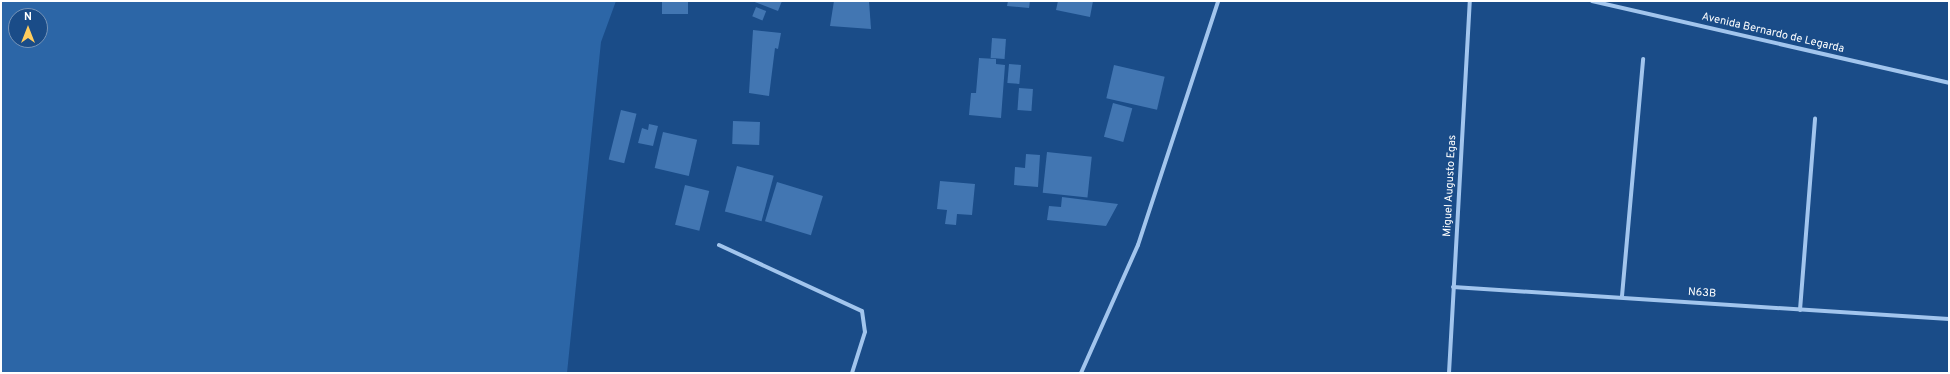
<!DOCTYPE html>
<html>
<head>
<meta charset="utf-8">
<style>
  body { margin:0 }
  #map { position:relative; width:1950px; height:374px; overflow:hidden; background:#1a4c88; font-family:Overpass,sans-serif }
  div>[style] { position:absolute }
  .green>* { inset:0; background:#2c66a7 }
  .building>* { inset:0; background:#4276b2; transform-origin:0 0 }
  .minor>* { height:4px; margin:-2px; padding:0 2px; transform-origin:2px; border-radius:2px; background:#a2c5ed }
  span { translate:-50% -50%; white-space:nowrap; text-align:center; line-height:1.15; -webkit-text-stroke:3px #1a4c88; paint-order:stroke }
  .street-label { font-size:11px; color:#fff }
  .frame { position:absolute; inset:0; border:2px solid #fff; pointer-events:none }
  .north { position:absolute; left:8px; top:8px; width:40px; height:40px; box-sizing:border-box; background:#1a4c88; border:1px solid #7694b8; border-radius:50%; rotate:0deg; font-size:11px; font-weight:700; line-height:16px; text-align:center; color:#fff }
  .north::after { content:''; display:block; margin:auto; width:14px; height:18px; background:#ffcd5e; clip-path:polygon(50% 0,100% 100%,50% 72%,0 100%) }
</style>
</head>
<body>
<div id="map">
  <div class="green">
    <div style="clip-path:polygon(evenodd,1px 1px,616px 1px,601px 42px,567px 373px,1px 373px,1px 1px,16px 16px,40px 16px,40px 40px,16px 40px,16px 16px)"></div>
  </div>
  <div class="building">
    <div style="left:662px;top:1px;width:26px;height:13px"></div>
    <div style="clip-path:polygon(752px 1px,782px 1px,778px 11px)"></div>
    <div style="clip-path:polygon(834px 1px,869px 1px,871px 29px,830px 26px)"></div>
    <div style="clip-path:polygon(1008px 1px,1030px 1px,1029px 8px,1007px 6px)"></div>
    <div style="clip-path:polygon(1058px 1px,1093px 1px,1090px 17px,1056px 10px)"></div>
    <div style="left:756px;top:7px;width:11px;height:10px;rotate:22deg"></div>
    <div style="clip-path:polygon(753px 30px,781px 33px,778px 49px,775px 48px,769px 96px,749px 93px)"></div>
    <div style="left:992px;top:38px;width:14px;height:20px;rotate:4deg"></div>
    <div style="clip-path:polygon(979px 58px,996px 59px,996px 64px,1005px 65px,1001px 118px,969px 115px,971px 93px,976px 93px)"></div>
    <div style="left:1009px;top:64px;width:12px;height:19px;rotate:5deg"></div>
    <div style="left:1114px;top:65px;width:52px;height:34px;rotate:13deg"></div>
    <div style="left:1019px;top:88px;width:14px;height:22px;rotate:4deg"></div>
    <div style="left:1113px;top:103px;width:20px;height:35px;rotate:15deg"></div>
    <div style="left:621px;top:110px;width:16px;height:51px;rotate:14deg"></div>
    <div style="left:733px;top:121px;width:27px;height:23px;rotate:2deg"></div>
    <div style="clip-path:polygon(649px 124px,658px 126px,653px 146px,638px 143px,642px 128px,648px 130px)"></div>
    <div style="left:663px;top:132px;width:35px;height:37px;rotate:13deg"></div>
    <div style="left:1047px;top:152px;width:45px;height:41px;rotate:6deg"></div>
    <div style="clip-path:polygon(1026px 154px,1040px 155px,1038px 187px,1014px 185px,1015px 167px,1025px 168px)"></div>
    <div style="left:737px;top:166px;width:38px;height:47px;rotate:15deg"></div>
    <div style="clip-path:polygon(940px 181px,975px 184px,972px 215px,957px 214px,956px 225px,945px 224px,947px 210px,937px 209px)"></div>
    <div style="left:777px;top:182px;width:48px;height:41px;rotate:17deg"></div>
    <div style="left:685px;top:185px;width:25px;height:41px;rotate:14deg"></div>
    <div style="clip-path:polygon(1062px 197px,1118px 204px,1106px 226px,1047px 220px,1049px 206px,1061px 207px)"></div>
  </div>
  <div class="minor">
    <div style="left:1592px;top:1px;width:366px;rotate:12.9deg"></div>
    <div style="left:719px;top:245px;width:157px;rotate:24.8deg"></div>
    <div style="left:862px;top:311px;width:21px;rotate:82deg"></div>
    <div style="left:865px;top:332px;width:43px;rotate:107.6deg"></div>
    <div style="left:1453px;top:287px;width:497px;rotate:3.7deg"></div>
    <div style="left:1622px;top:296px;width:238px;rotate:-84.9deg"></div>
    <div style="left:1800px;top:310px;width:192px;rotate:-85.5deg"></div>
    <div style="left:1081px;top:373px;width:140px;rotate:-66deg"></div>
    <div style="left:1138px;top:245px;width:257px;rotate:-71.8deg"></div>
    <div style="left:1449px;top:373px;width:373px;rotate:-86.8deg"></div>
  </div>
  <div class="street-label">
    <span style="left:1773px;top:33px;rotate:13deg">Avenida Bernardo de Legarda</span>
    <span style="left:1450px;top:186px;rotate:-87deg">Miguel Augusto Egas</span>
    <span style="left:1702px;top:293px;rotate:4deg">N63B</span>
  </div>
  <div class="frame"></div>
  <div class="north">N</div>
</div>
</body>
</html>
